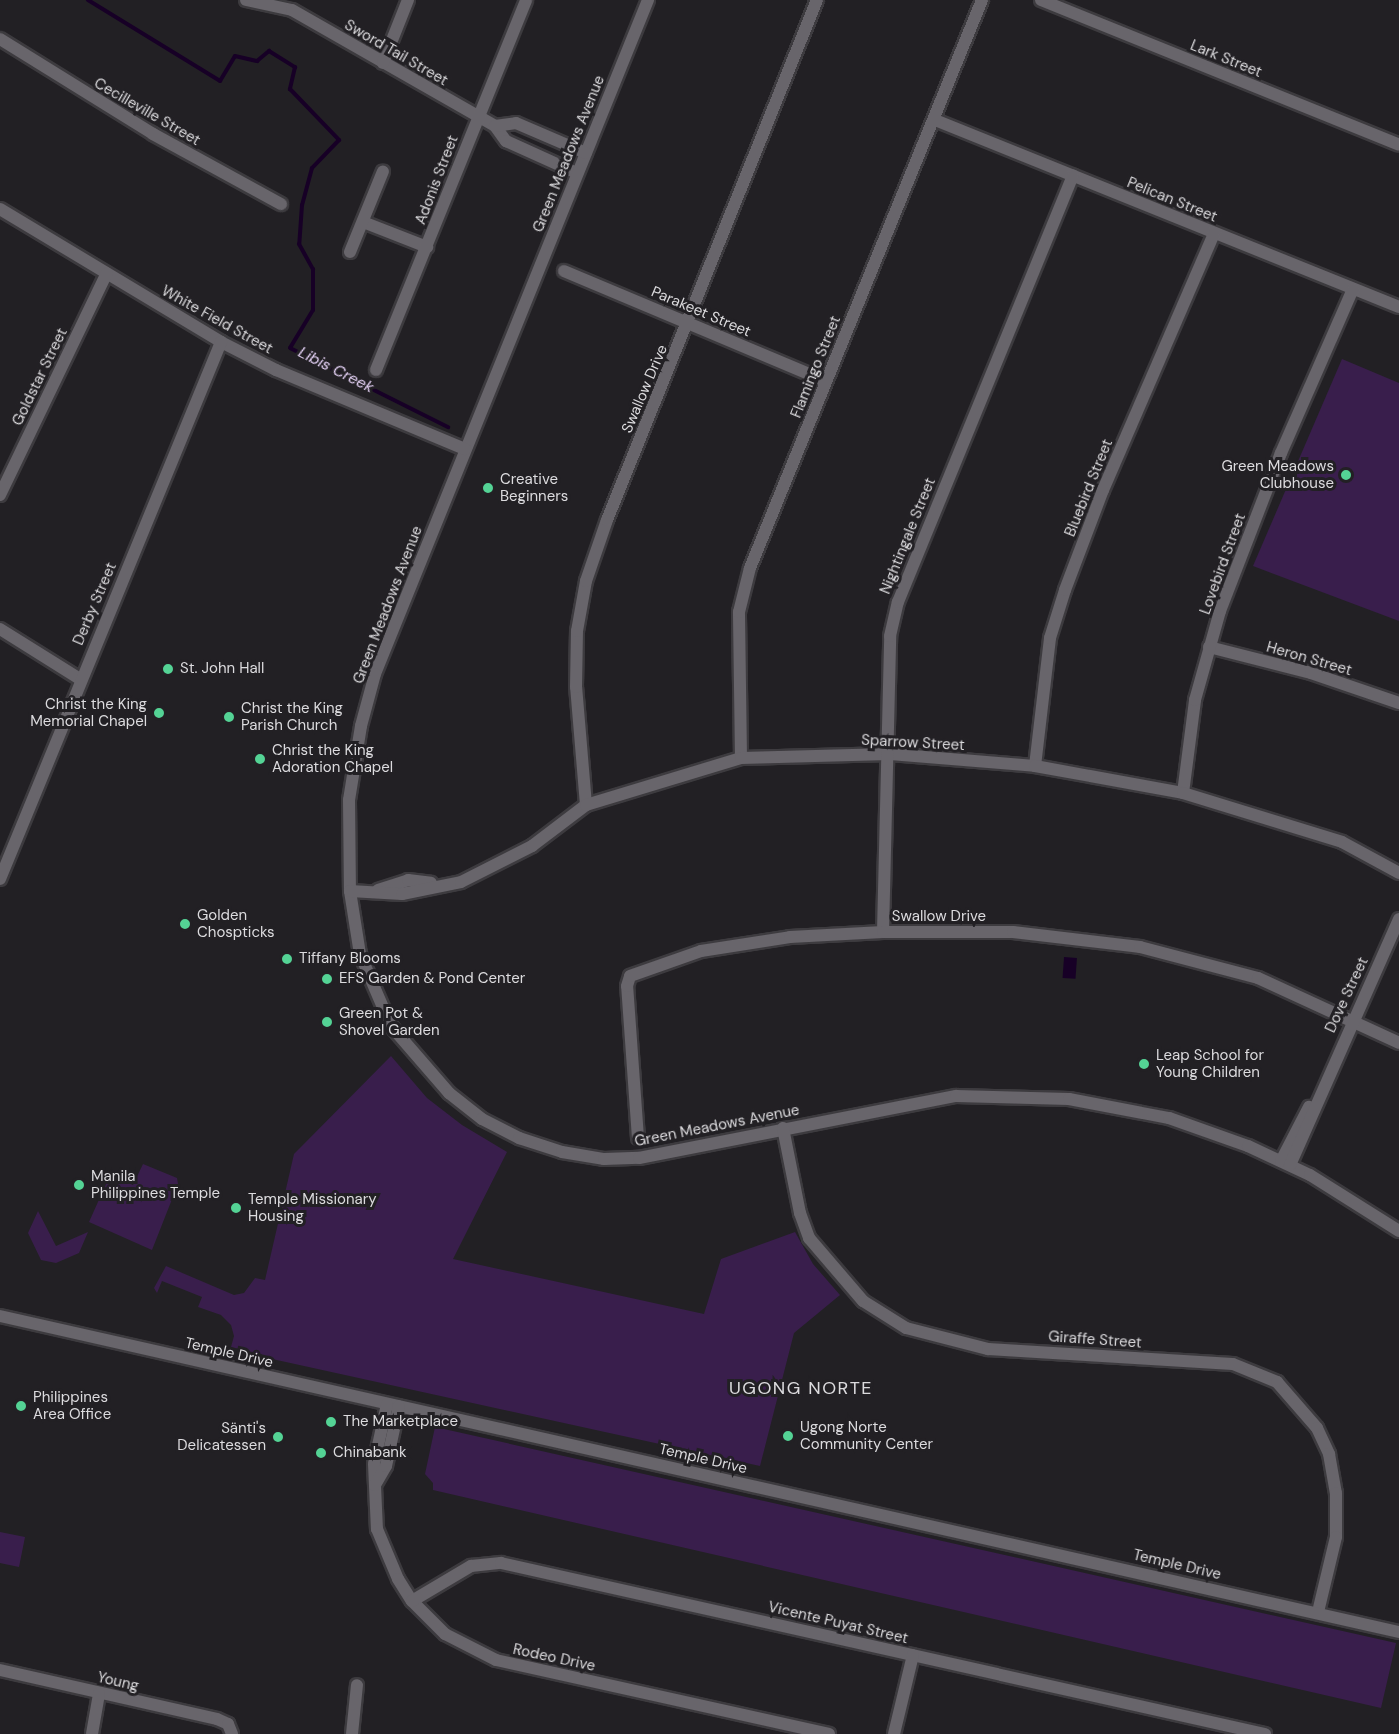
<!DOCTYPE html>
<html>
<head>
<meta charset="utf-8">
<style>
  body { margin:0 }
  #map { position:relative; width:1399px; height:1734px; overflow:hidden; background:#222024; font-family:"DM Sans",sans-serif }
  div>[style] { position:absolute }
  .green>* { inset:0; background:#391e4c }
  .water>* { inset:0; background:#170026; transform-origin:0 0 }
  .stream>* { height:4px; margin:-2px; padding:0 2px; transform-origin:2px; border-radius:2px; background:#170026 }
  .roads { filter:drop-shadow(2px 0 #3d3b3f) drop-shadow(-2px 0 #3d3b3f) drop-shadow(0 2px #3d3b3f) drop-shadow(0 -2px #3d3b3f) }
  .minor>* { height:12px; margin:-6px; padding:0 6px; transform-origin:6px; border-radius:6px; background:#68656b }
  .dots>* { width:16px; height:16px; translate:-50% -50%; box-sizing:border-box; border:3px solid #222024; border-radius:50% }
  span { translate:-50% -50%; white-space:nowrap; text-align:center; line-height:1.15; -webkit-text-stroke:6px #222024; paint-order:stroke }
  .street-label { font-size:15px; color:#dcdbde }
  .poi-label { font-size:15px; color:#dcdbde }
  .right { translate:-100% -50%; text-align:right }
  .left { translate:0 -50%; text-align:left }
  .water-label { font-size:16px; color:#e4d1f5; font-style:italic }
  .quarter-label { font-size:18px; color:#dcdbde; letter-spacing:1.5px }
</style>
</head>
<body>
<div id="map">
  <div class="green">
    <div style="clip-path:polygon(1342px 359px,1399px 383px,1399px 621px,1253px 566px)"></div>
    <div style="clip-path:polygon(391px 1056px,427px 1098px,462px 1125px,507px 1152px,453px 1259px,704px 1314px,721px 1259px,795px 1232px,813px 1264px,840px 1295px,794px 1333px,760px 1466px,249px 1354px,249px 1351px,231px 1347px,234px 1336px,231px 1325px,221px 1315px,198px 1307px,202px 1297px,162px 1281px,157px 1293px,154px 1288px,166px 1266px,234px 1295px,244px 1293px,255px 1278px,265px 1280px,294px 1154px)"></div>
    <div style="clip-path:polygon(143px 1164px,177px 1178px,178px 1184px,152px 1250px,89px 1222px,110px 1175px,133px 1185px)"></div>
    <div style="clip-path:polygon(38px 1211px,56px 1246px,88px 1232px,79px 1253px,56px 1263px,41px 1260px,28px 1233px)"></div>
    <div style="clip-path:polygon(435px 1427px,1396px 1643px,1381px 1708px,433px 1490px,433px 1483px,425px 1474px)"></div>
    <div style="clip-path:polygon(0 1532px,25px 1537px,19px 1567px,0 1563px)"></div>
  </div>
  <div class="water">
    <div style="left:1064px;top:957px;width:13px;height:21px;rotate:4deg"></div>
  </div>
  <div class="stream">
    <div style="left:88px;top:0;width:155px;rotate:31.5deg"></div>
    <div style="left:220px;top:81px;width:29px;rotate:-59deg"></div>
    <div style="left:235px;top:56px;width:23px;rotate:13deg"></div>
    <div style="left:257px;top:61px;width:16px;rotate:-40deg"></div>
    <div style="left:269px;top:51px;width:31px;rotate:32deg"></div>
    <div style="left:295px;top:67px;width:23px;rotate:103deg"></div>
    <div style="left:290px;top:89px;width:71px;rotate:46.1deg"></div>
    <div style="left:339px;top:140px;width:39px;rotate:134deg"></div>
    <div style="left:312px;top:168px;width:38px;rotate:105deg"></div>
    <div style="left:302px;top:205px;width:39px;rotate:94deg"></div>
    <div style="left:299px;top:244px;width:29px;rotate:61deg"></div>
    <div style="left:313px;top:269px;width:41px;rotate:90deg"></div>
    <div style="left:313px;top:310px;width:44px;rotate:121.2deg"></div>
    <div style="left:290px;top:348px;width:177px;rotate:26.6deg"></div>
  </div>
  <div class="roads">
    <div class="minor">
      <div style="left:246px;top:0;width:47px;rotate:12.3deg"></div>
      <div style="left:292px;top:10px;width:234px;rotate:29.7deg"></div>
      <div style="left:495px;top:126px;width:19px;rotate:54deg"></div>
      <div style="left:506px;top:141px;width:78px;rotate:24.3deg"></div>
      <div style="left:648px;top:0;width:727px;rotate:112.05deg"></div>
      <div style="left:375px;top:674px;width:54px;rotate:105.1deg"></div>
      <div style="left:361px;top:726px;width:75px;rotate:99.2deg"></div>
      <div style="left:349px;top:800px;width:91px;rotate:89.4deg"></div>
      <div style="left:350px;top:891px;width:64px;rotate:81deg"></div>
      <div style="left:360px;top:954px;width:78px;rotate:66.7deg"></div>
      <div style="left:391px;top:1026px;width:89px;rotate:49.1deg"></div>
      <div style="left:449px;top:1093px;width:42px;rotate:38.2deg"></div>
      <div style="left:482px;top:1119px;width:42px;rotate:27.2deg"></div>
      <div style="left:519px;top:1138px;width:45px;rotate:18deg"></div>
      <div style="left:562px;top:1152px;width:43px;rotate:9.5deg"></div>
      <div style="left:604px;top:1159px;width:35px;rotate:-2deg"></div>
      <div style="left:639px;top:1158px;width:323px;rotate:-11.1deg"></div>
      <div style="left:956px;top:1096px;width:113px;rotate:1.5deg"></div>
      <div style="left:1069px;top:1099px;width:102px;rotate:10.8deg"></div>
      <div style="left:1169px;top:1118px;width:84px;rotate:19.5deg"></div>
      <div style="left:1248px;top:1146px;width:68px;rotate:25.1deg"></div>
      <div style="left:1310px;top:1175px;width:105px;rotate:32.2deg"></div>
      <div style="left:1041px;top:0;width:386px;rotate:22deg"></div>
      <div style="left:0;top:39px;width:180px;rotate:31.8deg"></div>
      <div style="left:153px;top:134px;width:146px;rotate:28.7deg"></div>
      <div style="left:383px;top:63px;width:68px;rotate:-68.4deg"></div>
      <div style="left:935px;top:120px;width:500px;rotate:21.95deg"></div>
      <div style="left:495px;top:126px;width:21px;rotate:-8deg"></div>
      <div style="left:516px;top:123px;width:76px;rotate:23.2deg"></div>
      <div style="left:0;top:209px;width:258px;rotate:31deg"></div>
      <div style="left:221px;top:342px;width:62px;rotate:27deg"></div>
      <div style="left:276px;top:370px;width:205px;rotate:22.7deg"></div>
      <div style="left:363px;top:222px;width:69px;rotate:21.3deg"></div>
      <div style="left:350px;top:252px;width:87px;rotate:-67.8deg"></div>
      <div style="left:564px;top:271px;width:284px;rotate:22.8deg"></div>
      <div style="left:376px;top:370px;width:399px;rotate:-67.9deg"></div>
      <div style="left:0;top:495px;width:246px;rotate:-64.3deg"></div>
      <div style="left:0;top:629px;width:94px;rotate:32deg"></div>
      <div style="left:1209px;top:647px;width:105px;rotate:14.3deg"></div>
      <div style="left:1311px;top:673px;width:93px;rotate:18.8deg"></div>
      <div style="left:741px;top:758px;width:146px;rotate:-90.8deg"></div>
      <div style="left:739px;top:612px;width:45px;rotate:-76deg"></div>
      <div style="left:750px;top:568px;width:614px;rotate:-67.78deg"></div>
      <div style="left:1035px;top:766px;width:129px;rotate:-83.3deg"></div>
      <div style="left:1050px;top:638px;width:50px;rotate:-72.6deg"></div>
      <div style="left:1065px;top:590px;width:107px;rotate:-69.2deg"></div>
      <div style="left:1103px;top:490px;width:280px;rotate:-66.6deg"></div>
      <div style="left:1183px;top:793px;width:94px;rotate:-82.6deg"></div>
      <div style="left:1195px;top:700px;width:92px;rotate:-74.3deg"></div>
      <div style="left:1220px;top:611px;width:169px;rotate:-68.9deg"></div>
      <div style="left:1281px;top:453px;width:179px;rotate:-66.3deg"></div>
      <div style="left:586px;top:805px;width:118px;rotate:-94.8deg"></div>
      <div style="left:576px;top:687px;width:56px;rotate:-89deg"></div>
      <div style="left:577px;top:631px;width:51px;rotate:-79.8deg"></div>
      <div style="left:586px;top:581px;width:65px;rotate:-71deg"></div>
      <div style="left:607px;top:520px;width:561px;rotate:-68.01deg"></div>
      <div style="left:0;top:879px;width:581px;rotate:-67.63deg"></div>
      <div style="left:378px;top:890px;width:32px;rotate:-18deg"></div>
      <div style="left:408px;top:880px;width:23px;rotate:7deg"></div>
      <div style="left:350px;top:891px;width:52px;rotate:3.3deg"></div>
      <div style="left:402px;top:894px;width:60px;rotate:-11.5deg"></div>
      <div style="left:461px;top:882px;width:80px;rotate:-26.9deg"></div>
      <div style="left:532px;top:846px;width:68px;rotate:-37.2deg"></div>
      <div style="left:586px;top:805px;width:162px;rotate:-16.9deg"></div>
      <div style="left:741px;top:758px;width:149px;rotate:-1.5deg"></div>
      <div style="left:890px;top:754px;width:145px;rotate:4.7deg"></div>
      <div style="left:1035px;top:766px;width:150px;rotate:10.3deg"></div>
      <div style="left:1183px;top:793px;width:166px;rotate:17.1deg"></div>
      <div style="left:1342px;top:842px;width:65px;rotate:28.5deg"></div>
      <div style="left:883px;top:932px;width:296px;rotate:-88.6deg"></div>
      <div style="left:890px;top:636px;width:35px;rotate:-77deg"></div>
      <div style="left:898px;top:602px;width:461px;rotate:-67.7deg"></div>
      <div style="left:783px;top:1128px;width:87px;rotate:78.7deg"></div>
      <div style="left:800px;top:1213px;width:27px;rotate:70deg"></div>
      <div style="left:809px;top:1238px;width:83px;rotate:49.4deg"></div>
      <div style="left:863px;top:1301px;width:51px;rotate:32.1deg"></div>
      <div style="left:906px;top:1328px;width:85px;rotate:14.4deg"></div>
      <div style="left:988px;top:1349px;width:245px;rotate:3.5deg"></div>
      <div style="left:1233px;top:1364px;width:48px;rotate:22.2deg"></div>
      <div style="left:1277px;top:1382px;width:61px;rotate:49deg"></div>
      <div style="left:1317px;top:1428px;width:29px;rotate:65deg"></div>
      <div style="left:1329px;top:1454px;width:40px;rotate:80deg"></div>
      <div style="left:1336px;top:1493px;width:44px;rotate:90deg"></div>
      <div style="left:1336px;top:1537px;width:77px;rotate:103.5deg"></div>
      <div style="left:638px;top:1138px;width:152px;rotate:-94.1deg"></div>
      <div style="left:627px;top:986px;width:10px;rotate:-73deg"></div>
      <div style="left:630px;top:976px;width:75px;rotate:-19.4deg"></div>
      <div style="left:701px;top:951px;width:90px;rotate:-8.9deg"></div>
      <div style="left:790px;top:937px;width:93px;rotate:-3.1deg"></div>
      <div style="left:883px;top:932px;width:130px"></div>
      <div style="left:1013px;top:932px;width:128px;rotate:6.7deg"></div>
      <div style="left:1140px;top:947px;width:122px;rotate:14.7deg"></div>
      <div style="left:1258px;top:978px;width:155px;rotate:24.7deg"></div>
      <div style="left:1281px;top:1161px;width:61px;rotate:-62.6deg"></div>
      <div style="left:1290px;top:1165px;width:269px;rotate:-66.1deg"></div>
      <div style="left:0;top:1316px;width:1434px;rotate:12.73deg"></div>
      <div style="left:387px;top:1404px;width:61px;rotate:102.2deg"></div>
      <div style="left:374px;top:1464px;width:65px;rotate:87.4deg"></div>
      <div style="left:377px;top:1529px;width:54px;rotate:67.2deg"></div>
      <div style="left:398px;top:1579px;width:26px;rotate:58deg"></div>
      <div style="left:412px;top:1601px;width:47px;rotate:45deg"></div>
      <div style="left:445px;top:1634px;width:57px;rotate:27deg"></div>
      <div style="left:496px;top:1660px;width:341px;rotate:12.5deg"></div>
      <div style="left:375px;top:1485px;width:22px;rotate:-60deg"></div>
      <div style="left:386px;top:1466px;width:61px;rotate:-77.8deg"></div>
      <div style="left:412px;top:1601px;width:69px;rotate:-30.7deg"></div>
      <div style="left:471px;top:1566px;width:30px;rotate:-6deg"></div>
      <div style="left:501px;top:1563px;width:783px;rotate:12.62deg"></div>
      <div style="left:0;top:1670px;width:222px;rotate:12.7deg"></div>
      <div style="left:217px;top:1719px;width:12px;rotate:24deg"></div>
      <div style="left:228px;top:1724px;width:11px;rotate:68deg"></div>
      <div style="left:92px;top:1734px;width:41px;rotate:-80.1deg"></div>
      <div style="left:352px;top:1734px;width:49px;rotate:-84.2deg"></div>
      <div style="left:894px;top:1734px;width:81px;rotate:-76.5deg"></div>
    </div>
  </div>
  <div class="dots">
    <div style="left:1346px;top:475px;background:#54d395"></div>
    <div style="left:488px;top:488px;background:#54d395"></div>
    <div style="left:168px;top:669px;background:#54d395"></div>
    <div style="left:159px;top:713px;background:#54d395"></div>
    <div style="left:229px;top:717px;background:#54d395"></div>
    <div style="left:260px;top:759px;background:#54d395"></div>
    <div style="left:185px;top:924px;background:#54d395"></div>
    <div style="left:287px;top:959px;background:#54d395"></div>
    <div style="left:327px;top:979px;background:#54d395"></div>
    <div style="left:327px;top:1022px;background:#54d395"></div>
    <div style="left:1144px;top:1064px;background:#54d395"></div>
    <div style="left:79px;top:1185px;background:#54d395"></div>
    <div style="left:236px;top:1208px;background:#54d395"></div>
    <div style="left:21px;top:1406px;background:#54d395"></div>
    <div style="left:331px;top:1422px;background:#54d395"></div>
    <div style="left:788px;top:1436px;background:#54d395"></div>
    <div style="left:278px;top:1437px;background:#54d395"></div>
    <div style="left:321px;top:1453px;background:#54d395"></div>
  </div>
  <div class="street-label">
    <span style="left:396px;top:53px;rotate:30deg">Sword Tail Street</span>
    <span style="left:1226px;top:59px;rotate:22deg">Lark Street</span>
    <span style="left:147px;top:112px;rotate:30deg">Cecilleville Street</span>
    <span style="left:569px;top:154px;rotate:-68deg">Green Meadows Avenue</span>
    <span style="left:437px;top:180px;rotate:-69deg">Adonis Street</span>
    <span style="left:1172px;top:200px;rotate:22deg">Pelican Street</span>
    <span style="left:701px;top:312px;rotate:23deg">Parakeet Street</span>
    <span style="left:217px;top:320px;rotate:29deg">White Field Street</span>
    <span style="left:816px;top:367px;rotate:-68deg">Flamingo Street</span>
    <span style="left:40px;top:377px;rotate:-64deg">Goldstar Street</span>
    <span style="left:645px;top:389px;rotate:-67deg">Swallow Drive</span>
    <span style="left:1089px;top:488px;rotate:-68deg">Bluebird Street</span>
    <span style="left:908px;top:536px;rotate:-68deg">Nightingale Street</span>
    <span style="left:1223px;top:564px;rotate:-70deg">Lovebird Street</span>
    <span style="left:95px;top:604px;rotate:-67deg">Derby Street</span>
    <span style="left:388px;top:605px;rotate:-69deg">Green Meadows Avenue</span>
    <span style="left:1309px;top:659px;rotate:16deg">Heron Street</span>
    <span style="left:913px;top:743px;rotate:3deg">Sparrow Street</span>
    <span style="left:939px;top:917px">Swallow Drive</span>
    <span style="left:1347px;top:995px;rotate:-65deg">Dove Street</span>
    <span style="left:717px;top:1126px;rotate:-11deg">Green Meadows Avenue</span>
    <span style="left:1095px;top:1340px;rotate:4deg">Giraffe Street</span>
    <span style="left:229px;top:1353px;rotate:13deg">Temple Drive</span>
    <span style="left:703px;top:1459px;rotate:13deg">Temple Drive</span>
    <span style="left:1177px;top:1565px;rotate:13deg">Temple Drive</span>
    <span style="left:838px;top:1623px;rotate:13deg">Vicente Puyat Street</span>
    <span style="left:554px;top:1658px;rotate:12deg">Rodeo Drive</span>
    <span style="left:118px;top:1682px;rotate:13deg">Young</span>
  </div>
  <div class="poi-label">
    <span class="right" style="left:1334px;top:475px">Green Meadows<br>Clubhouse</span>
    <span class="left" style="left:500px;top:488px">Creative<br>Beginners</span>
    <span class="left" style="left:180px;top:669px">St. John Hall</span>
    <span class="right" style="left:147px;top:713px">Christ the King<br>Memorial Chapel</span>
    <span class="left" style="left:241px;top:717px">Christ the King<br>Parish Church</span>
    <span class="left" style="left:272px;top:759px">Christ the King<br>Adoration Chapel</span>
    <span class="left" style="left:197px;top:924px">Golden<br>Chospticks</span>
    <span class="left" style="left:299px;top:959px">Tiffany Blooms</span>
    <span class="left" style="left:339px;top:979px">EFS Garden &amp; Pond Center</span>
    <span class="left" style="left:339px;top:1022px">Green Pot &amp;<br>Shovel Garden</span>
    <span class="left" style="left:1156px;top:1064px">Leap School for<br>Young Children</span>
    <span class="left" style="left:91px;top:1185px">Manila<br>Philippines Temple</span>
    <span class="left" style="left:248px;top:1208px">Temple Missionary<br>Housing</span>
    <span class="left" style="left:33px;top:1406px">Philippines<br>Area Office</span>
    <span class="left" style="left:343px;top:1422px">The Marketplace</span>
    <span class="left" style="left:800px;top:1436px">Ugong Norte<br>Community Center</span>
    <span class="right" style="left:266px;top:1437px">Sänti's<br>Delicatessen</span>
    <span class="left" style="left:333px;top:1453px">Chinabank</span>
  </div>
  <div class="water-label">
    <span style="left:336px;top:370px;rotate:27deg">Libis Creek</span>
  </div>
  <div class="quarter-label">
    <span style="left:801px;top:1388px">UGONG NORTE</span>
  </div>
</div>
</body>
</html>
